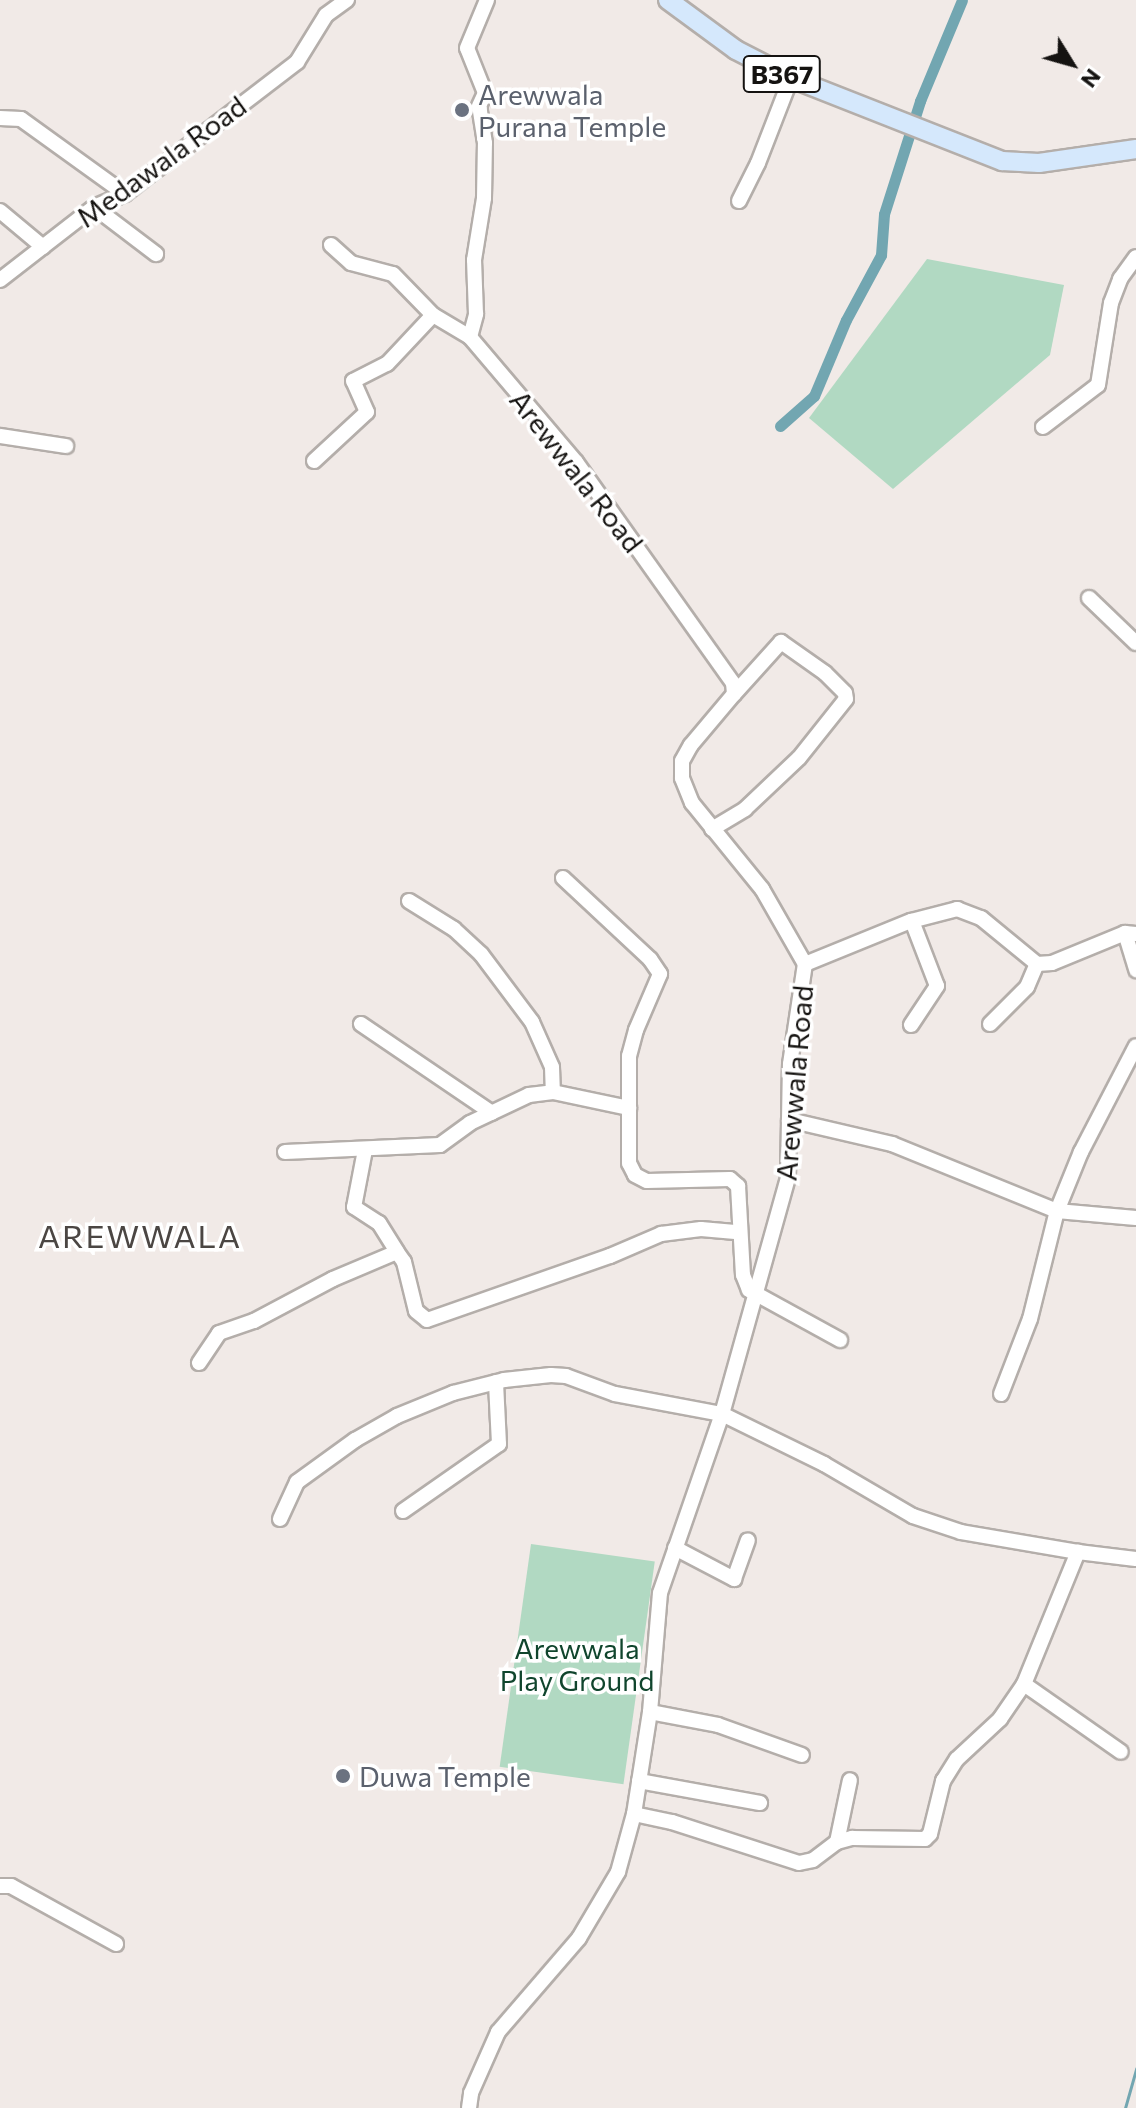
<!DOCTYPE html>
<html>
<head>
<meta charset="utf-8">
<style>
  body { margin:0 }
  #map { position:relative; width:1136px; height:2108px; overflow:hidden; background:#f1eae7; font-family:Commissioner,sans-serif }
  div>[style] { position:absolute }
  .green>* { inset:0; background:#b1d9c2; transform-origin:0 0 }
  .stream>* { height:3px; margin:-1.5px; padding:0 1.5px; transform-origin:1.5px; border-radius:1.5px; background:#72a6b1 }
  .canal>* { height:11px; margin:-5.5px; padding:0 5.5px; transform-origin:5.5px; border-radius:5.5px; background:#72a6b1 }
  .roads { filter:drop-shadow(2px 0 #b4aeaa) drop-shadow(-2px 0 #b4aeaa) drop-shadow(0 2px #b4aeaa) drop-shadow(0 -2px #b4aeaa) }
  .minor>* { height:14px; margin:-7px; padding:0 7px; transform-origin:7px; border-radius:7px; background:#fff }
  .major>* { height:18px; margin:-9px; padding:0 9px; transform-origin:9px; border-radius:9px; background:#d5e8fc }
  .dots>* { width:22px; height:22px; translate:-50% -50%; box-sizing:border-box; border:4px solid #fff; border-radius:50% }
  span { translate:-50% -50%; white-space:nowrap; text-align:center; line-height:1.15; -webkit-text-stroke:7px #fff; paint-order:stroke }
  .shield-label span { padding:2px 6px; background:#fff; border:2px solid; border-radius:6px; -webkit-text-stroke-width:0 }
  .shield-label { font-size:26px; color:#151311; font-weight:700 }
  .worship-label { font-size:28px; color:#5b616d }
  .left { translate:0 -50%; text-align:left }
  .street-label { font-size:28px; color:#151311 }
  .park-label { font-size:28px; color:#10452d }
  .quarter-label { font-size:32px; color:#4b4643; letter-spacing:2px }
  .north { position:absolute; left:1032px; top:24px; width:80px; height:80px; -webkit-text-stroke:6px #fff; paint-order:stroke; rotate:127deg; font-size:22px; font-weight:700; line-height:32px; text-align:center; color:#151311 }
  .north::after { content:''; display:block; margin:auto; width:28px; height:36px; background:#151311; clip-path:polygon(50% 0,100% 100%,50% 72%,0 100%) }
</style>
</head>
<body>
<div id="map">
  <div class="green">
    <div style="clip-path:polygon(927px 259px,1064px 285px,1050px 355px,893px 489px,809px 418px)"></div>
    <div style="left:531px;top:1544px;width:125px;height:225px;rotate:8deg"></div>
  </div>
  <div class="stream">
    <div style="left:1125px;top:2108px;width:41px;rotate:-74.2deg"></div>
  </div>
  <div class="canal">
    <div style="left:780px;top:426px;width:45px;rotate:-41.4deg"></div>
    <div style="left:814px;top:396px;width:82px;rotate:-67.2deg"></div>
    <div style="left:846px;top:320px;width:74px;rotate:-61.7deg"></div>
    <div style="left:881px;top:255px;width:41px;rotate:-85.8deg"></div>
    <div style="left:884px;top:214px;width:119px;rotate:-72.3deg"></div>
    <div style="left:920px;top:101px;width:109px;rotate:-67.4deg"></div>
  </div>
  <div class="roads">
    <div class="minor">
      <div style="left:0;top:118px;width:21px;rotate:3deg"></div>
      <div style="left:21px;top:119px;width:128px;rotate:35.8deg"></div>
      <div style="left:739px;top:201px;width:42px;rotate:-63.4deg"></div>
      <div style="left:758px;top:163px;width:91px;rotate:-68.8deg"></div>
      <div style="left:94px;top:207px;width:78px;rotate:37.2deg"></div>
      <div style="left:0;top:211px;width:56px;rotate:39.9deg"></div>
      <div style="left:331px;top:245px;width:27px;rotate:42deg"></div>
      <div style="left:351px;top:263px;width:43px;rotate:14.7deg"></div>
      <div style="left:393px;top:274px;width:57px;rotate:45.7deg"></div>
      <div style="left:433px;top:315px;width:43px;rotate:30.7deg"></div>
      <div style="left:0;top:280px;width:119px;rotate:-37.8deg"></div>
      <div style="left:94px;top:207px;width:34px;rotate:-23deg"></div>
      <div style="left:125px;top:194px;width:217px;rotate:-37.5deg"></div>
      <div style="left:297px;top:62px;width:55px;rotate:-58.3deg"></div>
      <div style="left:326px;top:15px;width:26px;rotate:-36deg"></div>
      <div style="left:1043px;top:427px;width:69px;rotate:-37.4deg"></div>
      <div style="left:1098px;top:385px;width:83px;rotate:-81deg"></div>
      <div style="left:1111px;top:303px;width:26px;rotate:-69deg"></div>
      <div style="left:1120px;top:279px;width:27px;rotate:-54deg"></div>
      <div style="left:0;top:436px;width:67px;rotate:8.6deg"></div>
      <div style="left:314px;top:461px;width:72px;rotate:-42.8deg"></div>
      <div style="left:367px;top:412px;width:34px;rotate:-114deg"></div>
      <div style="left:353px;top:381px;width:38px;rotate:-27deg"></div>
      <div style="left:387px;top:364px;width:67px;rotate:-46.8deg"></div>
      <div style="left:1089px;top:598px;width:65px;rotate:43.8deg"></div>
      <div style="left:712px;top:829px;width:39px;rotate:-31deg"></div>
      <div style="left:745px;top:809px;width:74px;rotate:-43.4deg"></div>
      <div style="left:799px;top:758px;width:75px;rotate:-51.5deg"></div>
      <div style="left:846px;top:699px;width:6px;rotate:-99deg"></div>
      <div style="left:845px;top:693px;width:28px;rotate:-135deg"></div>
      <div style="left:825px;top:673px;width:54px;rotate:-144.8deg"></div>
      <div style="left:781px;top:642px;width:70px;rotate:132.1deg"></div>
      <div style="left:563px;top:878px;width:119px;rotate:43deg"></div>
      <div style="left:650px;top:959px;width:18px;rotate:56deg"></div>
      <div style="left:660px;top:974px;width:61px;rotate:113.2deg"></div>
      <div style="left:636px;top:1030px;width:27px;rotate:105deg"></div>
      <div style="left:629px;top:1056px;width:107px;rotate:90deg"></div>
      <div style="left:629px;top:1163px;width:13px;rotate:63deg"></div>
      <div style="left:635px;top:1175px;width:13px;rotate:27deg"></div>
      <div style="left:647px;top:1181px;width:83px;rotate:-1.4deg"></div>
      <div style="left:730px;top:1179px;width:11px;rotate:41deg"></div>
      <div style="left:738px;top:1186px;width:89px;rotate:86.8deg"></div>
      <div style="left:743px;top:1275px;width:16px;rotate:68deg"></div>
      <div style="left:749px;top:1290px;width:104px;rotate:28.8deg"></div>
      <div style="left:409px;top:901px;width:53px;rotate:31.9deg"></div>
      <div style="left:454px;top:929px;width:37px;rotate:43deg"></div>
      <div style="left:481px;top:954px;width:85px;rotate:53.1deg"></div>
      <div style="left:532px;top:1022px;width:49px;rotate:66deg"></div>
      <div style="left:552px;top:1067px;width:25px;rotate:88deg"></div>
      <div style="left:1125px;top:933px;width:39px;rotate:73deg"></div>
      <div style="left:805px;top:964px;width:114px;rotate:-22.1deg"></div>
      <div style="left:911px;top:921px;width:48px;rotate:-14.6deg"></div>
      <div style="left:957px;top:909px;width:26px;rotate:21deg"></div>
      <div style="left:981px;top:918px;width:72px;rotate:39.4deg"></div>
      <div style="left:1037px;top:964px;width:15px;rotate:-4deg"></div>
      <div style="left:1052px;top:963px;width:79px;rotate:-22.3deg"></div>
      <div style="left:1125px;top:933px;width:11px;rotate:5deg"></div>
      <div style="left:361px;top:1024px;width:158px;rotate:34.2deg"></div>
      <div style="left:990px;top:1024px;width:52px;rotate:-45deg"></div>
      <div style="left:1027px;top:987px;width:25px;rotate:-67deg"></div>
      <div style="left:911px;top:1025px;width:47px;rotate:-56.3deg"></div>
      <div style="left:937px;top:986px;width:70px;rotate:-111deg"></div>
      <div style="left:789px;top:1120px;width:106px;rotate:13.1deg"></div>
      <div style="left:892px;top:1144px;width:178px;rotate:22.1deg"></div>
      <div style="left:1057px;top:1211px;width:79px;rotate:5.1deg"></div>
      <div style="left:365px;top:1150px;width:58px;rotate:100.9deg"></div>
      <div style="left:354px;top:1207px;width:30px;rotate:33deg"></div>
      <div style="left:379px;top:1223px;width:34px;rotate:58deg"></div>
      <div style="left:285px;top:1152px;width:155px;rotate:-2.6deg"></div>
      <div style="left:440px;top:1145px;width:37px;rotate:-36deg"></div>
      <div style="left:470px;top:1123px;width:65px;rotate:-25.4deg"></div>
      <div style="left:529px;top:1095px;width:24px;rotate:-7deg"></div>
      <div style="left:553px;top:1092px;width:78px;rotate:11.9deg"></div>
      <div style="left:199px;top:1363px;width:36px;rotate:-56deg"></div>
      <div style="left:219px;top:1333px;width:37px;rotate:-19deg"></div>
      <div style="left:254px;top:1321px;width:89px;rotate:-28deg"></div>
      <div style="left:333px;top:1279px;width:69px;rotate:-22.9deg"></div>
      <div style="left:397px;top:1252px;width:12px;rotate:55deg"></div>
      <div style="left:404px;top:1262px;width:50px;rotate:76.2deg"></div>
      <div style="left:416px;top:1311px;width:14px;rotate:39deg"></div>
      <div style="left:427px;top:1320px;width:194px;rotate:-19.3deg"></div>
      <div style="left:610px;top:1256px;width:56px;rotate:-23.3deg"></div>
      <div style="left:661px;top:1234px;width:40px;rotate:-7.1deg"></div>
      <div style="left:701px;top:1229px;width:37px;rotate:5deg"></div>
      <div style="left:1001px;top:1394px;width:80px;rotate:-68.9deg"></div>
      <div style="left:1030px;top:1319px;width:111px;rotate:-76deg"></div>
      <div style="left:1057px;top:1211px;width:64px;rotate:-67.9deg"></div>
      <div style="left:1081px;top:1152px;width:119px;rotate:-62.6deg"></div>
      <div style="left:403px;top:1511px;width:117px;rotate:-34.9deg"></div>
      <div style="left:499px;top:1444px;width:62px;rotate:-92.8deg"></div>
      <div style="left:280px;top:1519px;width:41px;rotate:-65.3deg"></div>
      <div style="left:297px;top:1482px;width:72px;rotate:-35.9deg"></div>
      <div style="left:355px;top:1440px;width:48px;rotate:-29.7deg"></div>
      <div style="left:397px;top:1416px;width:61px;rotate:-22.3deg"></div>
      <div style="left:453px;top:1393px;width:53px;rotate:-14.3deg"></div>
      <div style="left:504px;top:1380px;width:47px;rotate:-6.1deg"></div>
      <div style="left:551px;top:1375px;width:15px;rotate:4deg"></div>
      <div style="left:566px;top:1376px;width:52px;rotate:20.2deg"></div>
      <div style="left:615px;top:1394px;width:109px;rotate:10.6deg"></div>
      <div style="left:722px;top:1414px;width:114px;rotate:26.1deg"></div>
      <div style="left:824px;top:1464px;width:103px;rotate:30.3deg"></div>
      <div style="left:913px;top:1516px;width:51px;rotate:18.4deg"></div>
      <div style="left:961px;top:1532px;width:119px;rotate:9.7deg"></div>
      <div style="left:675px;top:1548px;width:67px;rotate:27.7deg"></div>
      <div style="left:734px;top:1579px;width:41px;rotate:-70.3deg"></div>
      <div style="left:1024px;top:1684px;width:118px;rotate:35deg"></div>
      <div style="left:650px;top:1712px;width:69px;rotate:10.8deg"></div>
      <div style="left:718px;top:1725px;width:89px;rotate:19.7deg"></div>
      <div style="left:639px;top:1781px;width:123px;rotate:10.3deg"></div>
      <div style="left:634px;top:1814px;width:39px;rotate:12deg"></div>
      <div style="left:672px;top:1822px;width:133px;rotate:17.9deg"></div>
      <div style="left:799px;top:1863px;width:14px;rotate:-12deg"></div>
      <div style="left:813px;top:1860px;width:30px;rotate:-37deg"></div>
      <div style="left:837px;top:1842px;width:16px;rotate:-15deg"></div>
      <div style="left:852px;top:1838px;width:73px;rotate:0.8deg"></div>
      <div style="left:925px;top:1839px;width:7px;rotate:-45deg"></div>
      <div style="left:930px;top:1834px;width:55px;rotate:-76.2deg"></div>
      <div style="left:943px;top:1781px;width:26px;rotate:-58deg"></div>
      <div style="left:957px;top:1759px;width:59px;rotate:-42.9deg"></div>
      <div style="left:1000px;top:1719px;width:42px;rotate:-55.6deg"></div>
      <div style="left:1024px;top:1684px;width:143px;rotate:-67.8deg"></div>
      <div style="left:1078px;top:1552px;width:58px;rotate:6.9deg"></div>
      <div style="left:837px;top:1842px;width:63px;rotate:-78.2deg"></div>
      <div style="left:0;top:1886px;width:11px"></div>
      <div style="left:11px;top:1886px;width:120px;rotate:28.9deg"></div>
      <div style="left:469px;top:2108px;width:15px;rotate:-82deg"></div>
      <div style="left:471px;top:2093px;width:67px;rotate:-66.1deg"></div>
      <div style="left:498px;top:2032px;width:124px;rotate:-49.2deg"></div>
      <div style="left:579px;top:1938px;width:77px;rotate:-59.4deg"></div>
      <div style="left:618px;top:1872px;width:60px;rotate:-74.6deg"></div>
      <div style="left:634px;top:1814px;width:103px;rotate:-81.1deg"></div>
      <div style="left:650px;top:1712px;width:119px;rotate:-85.2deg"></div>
      <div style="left:660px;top:1593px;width:189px;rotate:-70.9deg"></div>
      <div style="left:722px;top:1414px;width:246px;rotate:-74.4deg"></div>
      <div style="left:788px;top:1177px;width:113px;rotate:-89deg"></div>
      <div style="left:790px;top:1064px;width:101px;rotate:-81.5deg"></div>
      <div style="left:805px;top:964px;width:86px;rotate:-119.8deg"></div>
      <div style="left:762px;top:889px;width:111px;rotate:-129.1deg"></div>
      <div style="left:692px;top:803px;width:27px;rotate:-112deg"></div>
      <div style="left:682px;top:778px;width:17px;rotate:-90deg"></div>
      <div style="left:682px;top:761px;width:18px;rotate:-61deg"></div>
      <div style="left:691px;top:745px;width:67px;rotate:-49.9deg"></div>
      <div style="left:734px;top:694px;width:11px;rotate:-95deg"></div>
      <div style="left:733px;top:683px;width:271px;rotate:-125.4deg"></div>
      <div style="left:576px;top:462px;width:164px;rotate:-130.3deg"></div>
      <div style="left:470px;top:337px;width:24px;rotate:-75deg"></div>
      <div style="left:476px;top:314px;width:54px;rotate:-92.1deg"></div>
      <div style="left:474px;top:260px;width:63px;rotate:-80.8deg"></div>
      <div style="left:484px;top:198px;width:55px;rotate:-89deg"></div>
      <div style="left:485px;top:143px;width:37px;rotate:-99deg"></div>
      <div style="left:479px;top:106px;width:14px;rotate:-65deg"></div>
      <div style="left:485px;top:93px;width:48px;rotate:-111.8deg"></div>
      <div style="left:467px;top:48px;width:52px;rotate:-67.4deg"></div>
    </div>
    <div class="major">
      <div style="left:668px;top:0;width:84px;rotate:36.3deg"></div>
      <div style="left:736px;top:50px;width:62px;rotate:27deg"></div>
      <div style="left:791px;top:78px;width:227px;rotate:21.5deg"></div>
      <div style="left:1002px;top:161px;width:37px;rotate:3deg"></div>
      <div style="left:1039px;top:163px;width:98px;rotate:-8.2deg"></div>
    </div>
  </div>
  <div class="dots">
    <div style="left:462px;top:110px;background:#6b7280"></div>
    <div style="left:343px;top:1776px;background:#6b7280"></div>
  </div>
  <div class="shield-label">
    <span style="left:782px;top:74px">B367</span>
  </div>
  <div class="worship-label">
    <span class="left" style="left:478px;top:110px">Arewwala<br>Purana Temple</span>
    <span class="left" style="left:359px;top:1776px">Duwa Temple</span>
  </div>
  <div class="street-label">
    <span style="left:161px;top:161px;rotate:-36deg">Medawala Road</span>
    <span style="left:577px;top:471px;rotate:52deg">Arewwala Road</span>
    <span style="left:794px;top:1083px;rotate:-85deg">Arewwala Road</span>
  </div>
  <div class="park-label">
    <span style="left:577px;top:1664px">Arewwala<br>Play Ground</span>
  </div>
  <div class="quarter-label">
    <span style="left:140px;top:1235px">AREWWALA</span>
  </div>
  <div class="north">N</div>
</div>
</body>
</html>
